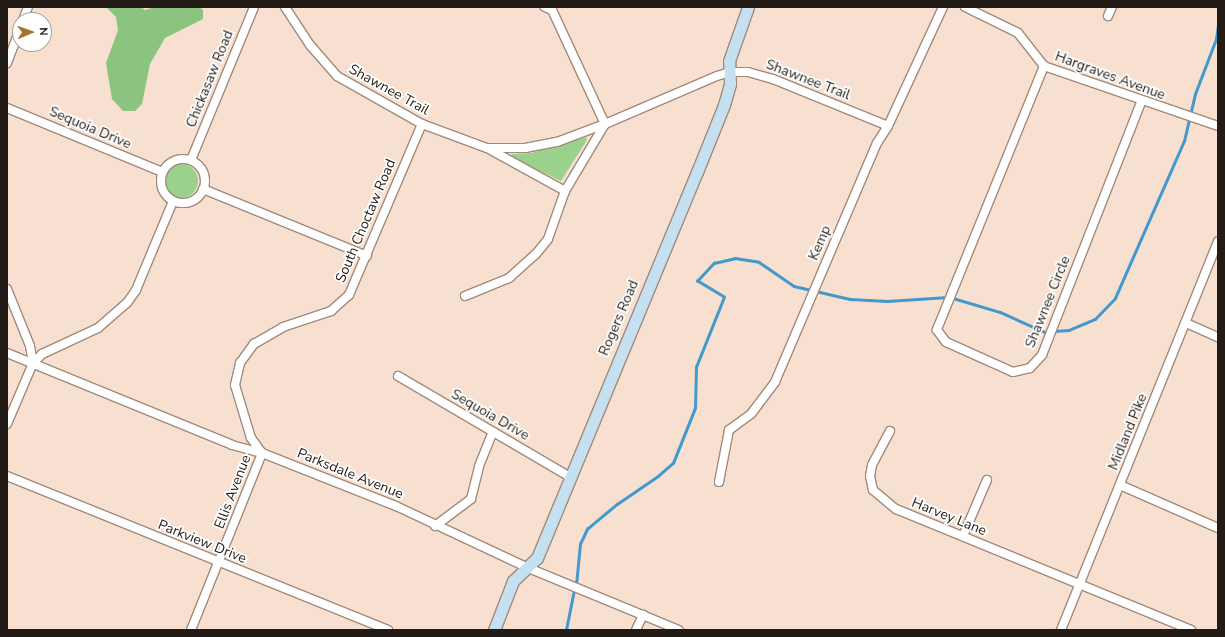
<!DOCTYPE html>
<html>
<head>
<meta charset="utf-8">
<style>
  body { margin:0 }
  #map { position:relative; width:1225px; height:637px; overflow:hidden; background:#f8e0d0; font-family:"Nunito Sans",sans-serif }
  div>[style] { position:absolute }
  .green>* { inset:0; background:#99d18d }
  .round { border-radius:50% }
  .forest>* { inset:0; background:#8bc47f }
  .stream>* { height:2.5px; margin:-1.25px; padding:0 1.25px; transform-origin:1.25px; border-radius:1.25px; background:#4399cd }
  .roads { filter:drop-shadow(1px 0 #a08a7c) drop-shadow(-1px 0 #a08a7c) drop-shadow(0 1px #a08a7c) drop-shadow(0 -1px #a08a7c) }
  .street>* { height:8px; margin:-4px; padding:0 4px; transform-origin:4px; border-radius:4px; background:#fff }
  .street>.ring { margin:-4px; padding:0; box-sizing:content-box; background:none; border:8px solid #fff; border-radius:50% }
  .secondary>* { height:11px; margin:-5.5px; padding:0 5.5px; transform-origin:5.5px; border-radius:5.5px; background:#c5e0f0 }
  span { translate:-50% -50%; white-space:nowrap; text-align:center; line-height:1.15; -webkit-text-stroke:3.5px #fff; paint-order:stroke }
  .street-label { font-size:14px; color:#231b15 }
  .frame { position:absolute; inset:0; border:8px solid #231b15; pointer-events:none }
  .north { position:absolute; left:12px; top:12px; width:40px; height:40px; box-sizing:border-box; background:#fff; border:1px solid #a7a4a1; border-radius:50%; rotate:88deg; font-size:11px; font-weight:700; line-height:16px; text-align:center; color:#231b15 }
  .north::after { content:''; display:block; margin:auto; width:14px; height:18px; background:#a47428; clip-path:polygon(50% 0,100% 100%,50% 72%,0 100%) }
</style>
</head>
<body>
<div id="map">
  <div class="green">
    <div style="clip-path:polygon(586px 137px,587px 140px,561px 181px,510px 157px,512px 154px,531px 153px)"></div>
    <div class="round" style="left:164px;top:164px;width:34px;height:34px"></div>
  </div>
  <div class="forest">
    <div style="clip-path:polygon(106px 7px,141px 7px,145px 10px,155px 7px,200px 7px,203px 10px,203px 19px,165px 38px,150px 64px,142px 104px,135px 111px,123px 111px,112px 99px,106px 63px,118px 30px,116px 17px)"></div>
  </div>
  <div class="stream">
    <div style="left:953px;top:298px;width:49px;rotate:16.6deg"></div>
    <div style="left:1000px;top:312px;width:49px;rotate:24deg"></div>
    <div style="left:1045px;top:332px;width:4px"></div>
    <div style="left:1054px;top:331px;width:15px;rotate:-4deg"></div>
    <div style="left:1069px;top:330px;width:28px;rotate:-23deg"></div>
    <div style="left:1095px;top:319px;width:29px;rotate:-46deg"></div>
    <div style="left:1115px;top:298px;width:171px;rotate:-66.3deg"></div>
    <div style="left:1184px;top:141px;width:48px;rotate:-76.8deg"></div>
    <div style="left:1195px;top:94px;width:59px;rotate:-69.1deg"></div>
    <div style="left:1216px;top:39px;width:15px;rotate:-82deg"></div>
    <div style="left:576px;top:585px;width:41px;rotate:-84.4deg"></div>
    <div style="left:580px;top:544px;width:17px;rotate:-65deg"></div>
    <div style="left:587px;top:529px;width:39px;rotate:-40deg"></div>
    <div style="left:617px;top:504px;width:50px;rotate:-34.3deg"></div>
    <div style="left:658px;top:476px;width:20px;rotate:-41deg"></div>
    <div style="left:673px;top:463px;width:59px;rotate:-68.2deg"></div>
    <div style="left:695px;top:408px;width:41px;rotate:-88.6deg"></div>
    <div style="left:696px;top:367px;width:75px;rotate:-68.2deg"></div>
    <div style="left:724px;top:297px;width:31px;rotate:-149deg"></div>
    <div style="left:697px;top:281px;width:25px;rotate:-47deg"></div>
    <div style="left:714px;top:263px;width:22px;rotate:-13deg"></div>
    <div style="left:735px;top:258px;width:24px;rotate:9deg"></div>
    <div style="left:759px;top:262px;width:42px;rotate:34.4deg"></div>
    <div style="left:794px;top:286px;width:57px;rotate:13.1deg"></div>
    <div style="left:850px;top:299px;width:37px;rotate:3deg"></div>
    <div style="left:887px;top:301px;width:61px;rotate:-3.8deg"></div>
    <div style="left:566px;top:630px;width:41px;rotate:-78.7deg"></div>
  </div>
  <div class="roads">
    <div class="street">
      <div style="left:285px;top:7px;width:45px;rotate:56.7deg"></div>
      <div style="left:310px;top:45px;width:41px;rotate:48.9deg"></div>
      <div style="left:337px;top:76px;width:98px;rotate:29.5deg"></div>
      <div style="left:422px;top:124px;width:69px;rotate:20.3deg"></div>
      <div style="left:487px;top:148px;width:38px"></div>
      <div style="left:525px;top:148px;width:33px;rotate:-11deg"></div>
      <div style="left:557px;top:142px;width:51px;rotate:-20.6deg"></div>
      <div style="left:605px;top:124px;width:126px;rotate:-114.9deg"></div>
      <div style="left:552px;top:10px;width:8px;rotate:-157deg"></div>
      <div style="left:965px;top:7px;width:59px;rotate:26.1deg"></div>
      <div style="left:1018px;top:33px;width:42px;rotate:51.8deg"></div>
      <div style="left:1044px;top:66px;width:184px;rotate:19deg"></div>
      <div style="left:1108px;top:16px;width:10px;rotate:-66deg"></div>
      <div style="left:23px;top:20px;width:14px;rotate:-69deg"></div>
      <div style="left:7px;top:63px;width:36px;rotate:-69deg"></div>
      <div style="left:1044px;top:66px;width:285px;rotate:112.1deg"></div>
      <div style="left:937px;top:330px;width:15px;rotate:53deg"></div>
      <div style="left:946px;top:342px;width:73px;rotate:24.1deg"></div>
      <div style="left:1013px;top:372px;width:17px;rotate:-13deg"></div>
      <div style="left:1030px;top:368px;width:18px;rotate:-47deg"></div>
      <div style="left:1042px;top:355px;width:272px;rotate:-68.6deg"></div>
      <div style="left:7px;top:108px;width:168px;rotate:22.4deg"></div>
      <div style="left:489px;top:149px;width:87px;rotate:28.9deg"></div>
      <div class="ring" style="left:161px;top:159px;width:36px;height:36px"></div>
      <div style="left:191px;top:160px;width:165px;rotate:-67.6deg"></div>
      <div style="left:203px;top:189px;width:177px;rotate:22.2deg"></div>
      <div style="left:7px;top:289px;width:61px;rotate:68deg"></div>
      <div style="left:30px;top:346px;width:17px;rotate:80deg"></div>
      <div style="left:465px;top:296px;width:48px;rotate:-22.2deg"></div>
      <div style="left:509px;top:278px;width:36px;rotate:-42deg"></div>
      <div style="left:536px;top:254px;width:19px;rotate:-51deg"></div>
      <div style="left:548px;top:239px;width:51px;rotate:-70.5deg"></div>
      <div style="left:565px;top:191px;width:78px;rotate:-59.2deg"></div>
      <div style="left:605px;top:124px;width:122px;rotate:-23.2deg"></div>
      <div style="left:717px;top:76px;width:14px;rotate:-17deg"></div>
      <div style="left:730px;top:72px;width:18px"></div>
      <div style="left:748px;top:72px;width:26px;rotate:16deg"></div>
      <div style="left:773px;top:79px;width:124px;rotate:22.2deg"></div>
      <div style="left:1186px;top:323px;width:35px;rotate:24deg"></div>
      <div style="left:7px;top:353px;width:243px;rotate:22.2deg"></div>
      <div style="left:232px;top:445px;width:31px;rotate:15deg"></div>
      <div style="left:262px;top:453px;width:144px;rotate:21.6deg"></div>
      <div style="left:396px;top:506px;width:144px;rotate:25.1deg"></div>
      <div style="left:526px;top:567px;width:165px;rotate:22.4deg"></div>
      <div style="left:398px;top:376px;width:199px;rotate:30.4deg"></div>
      <div style="left:7px;top:424px;width:66px;rotate:-66.9deg"></div>
      <div style="left:33px;top:363px;width:13px;rotate:-45deg"></div>
      <div style="left:42px;top:354px;width:62px;rotate:-24.9deg"></div>
      <div style="left:98px;top:328px;width:38px;rotate:-41deg"></div>
      <div style="left:127px;top:303px;width:16px;rotate:-55deg"></div>
      <div style="left:136px;top:290px;width:96px;rotate:-67.4deg"></div>
      <div style="left:890px;top:431px;width:38px;rotate:118deg"></div>
      <div style="left:872px;top:465px;width:11px;rotate:100deg"></div>
      <div style="left:870px;top:476px;width:14px;rotate:78deg"></div>
      <div style="left:873px;top:490px;width:30px;rotate:40deg"></div>
      <div style="left:896px;top:509px;width:319px;rotate:22.3deg"></div>
      <div style="left:7px;top:476px;width:411px;rotate:22deg"></div>
      <div style="left:719px;top:482px;width:53px;rotate:-79.1deg"></div>
      <div style="left:729px;top:430px;width:27px;rotate:-36deg"></div>
      <div style="left:751px;top:414px;width:40px;rotate:-53deg"></div>
      <div style="left:775px;top:382px;width:260px;rotate:-66.9deg"></div>
      <div style="left:877px;top:143px;width:20px;rotate:-57deg"></div>
      <div style="left:888px;top:126px;width:131px;rotate:-65.2deg"></div>
      <div style="left:1120px;top:485px;width:107px;rotate:23.7deg"></div>
      <div style="left:435px;top:526px;width:45px;rotate:-36.9deg"></div>
      <div style="left:471px;top:499px;width:34px;rotate:-76deg"></div>
      <div style="left:479px;top:466px;width:37px;rotate:-68deg"></div>
      <div style="left:963px;top:536px;width:61px;rotate:-66.8deg"></div>
      <div style="left:191px;top:630px;width:191px;rotate:-68.1deg"></div>
      <div style="left:262px;top:453px;width:19px;rotate:-126deg"></div>
      <div style="left:251px;top:438px;width:55px;rotate:-106.8deg"></div>
      <div style="left:235px;top:385px;width:23px;rotate:-77deg"></div>
      <div style="left:240px;top:363px;width:24px;rotate:-54deg"></div>
      <div style="left:254px;top:344px;width:34px;rotate:-30deg"></div>
      <div style="left:283px;top:327px;width:51px;rotate:-18.4deg"></div>
      <div style="left:331px;top:311px;width:24px;rotate:-42deg"></div>
      <div style="left:349px;top:295px;width:186px;rotate:-66.9deg"></div>
      <div style="left:636px;top:630px;width:17px;rotate:-65deg"></div>
      <div style="left:1061px;top:630px;width:419px;rotate:-68deg"></div>
    </div>
    <div class="secondary">
      <div style="left:494px;top:630px;width:53px;rotate:-68.8deg"></div>
      <div style="left:513px;top:581px;width:33px;rotate:-44deg"></div>
      <div style="left:537px;top:558px;width:418px;rotate:-67.5deg"></div>
      <div style="left:697px;top:172px;width:72px;rotate:-68.1deg"></div>
      <div style="left:724px;top:105px;width:22px;rotate:-74deg"></div>
      <div style="left:730px;top:84px;width:23px;rotate:-92deg"></div>
      <div style="left:729px;top:61px;width:57px;rotate:-70.6deg"></div>
    </div>
  </div>
  <div class="street-label">
    <span style="left:1110px;top:76px;rotate:20deg">Hargraves Avenue</span>
    <span style="left:210px;top:79px;rotate:-68deg">Chickasaw Road</span>
    <span style="left:808px;top:80px;rotate:21deg">Shawnee Trail</span>
    <span style="left:389px;top:90px;rotate:29deg">Shawnee Trail</span>
    <span style="left:90px;top:128px;rotate:23deg">Sequoia Drive</span>
    <span style="left:366px;top:221px;rotate:-67deg">South Choctaw Road</span>
    <span style="left:820px;top:243px;rotate:-67deg">Kemp</span>
    <span style="left:1048px;top:302px;rotate:-68deg">Shawnee Circle</span>
    <span style="left:619px;top:318px;rotate:-67deg">Rogers Road</span>
    <span style="left:490px;top:415px;rotate:30deg">Sequoia Drive</span>
    <span style="left:1128px;top:432px;rotate:-68deg">Midland Pike</span>
    <span style="left:350px;top:474px;rotate:22deg">Parksdale Avenue</span>
    <span style="left:233px;top:492px;rotate:-69deg">Ellis Avenue</span>
    <span style="left:949px;top:517px;rotate:22deg">Harvey Lane</span>
    <span style="left:202px;top:542px;rotate:22deg">Parkview Drive</span>
  </div>
  <div class="frame"></div>
  <div class="north">N</div>
</div>
</body>
</html>
